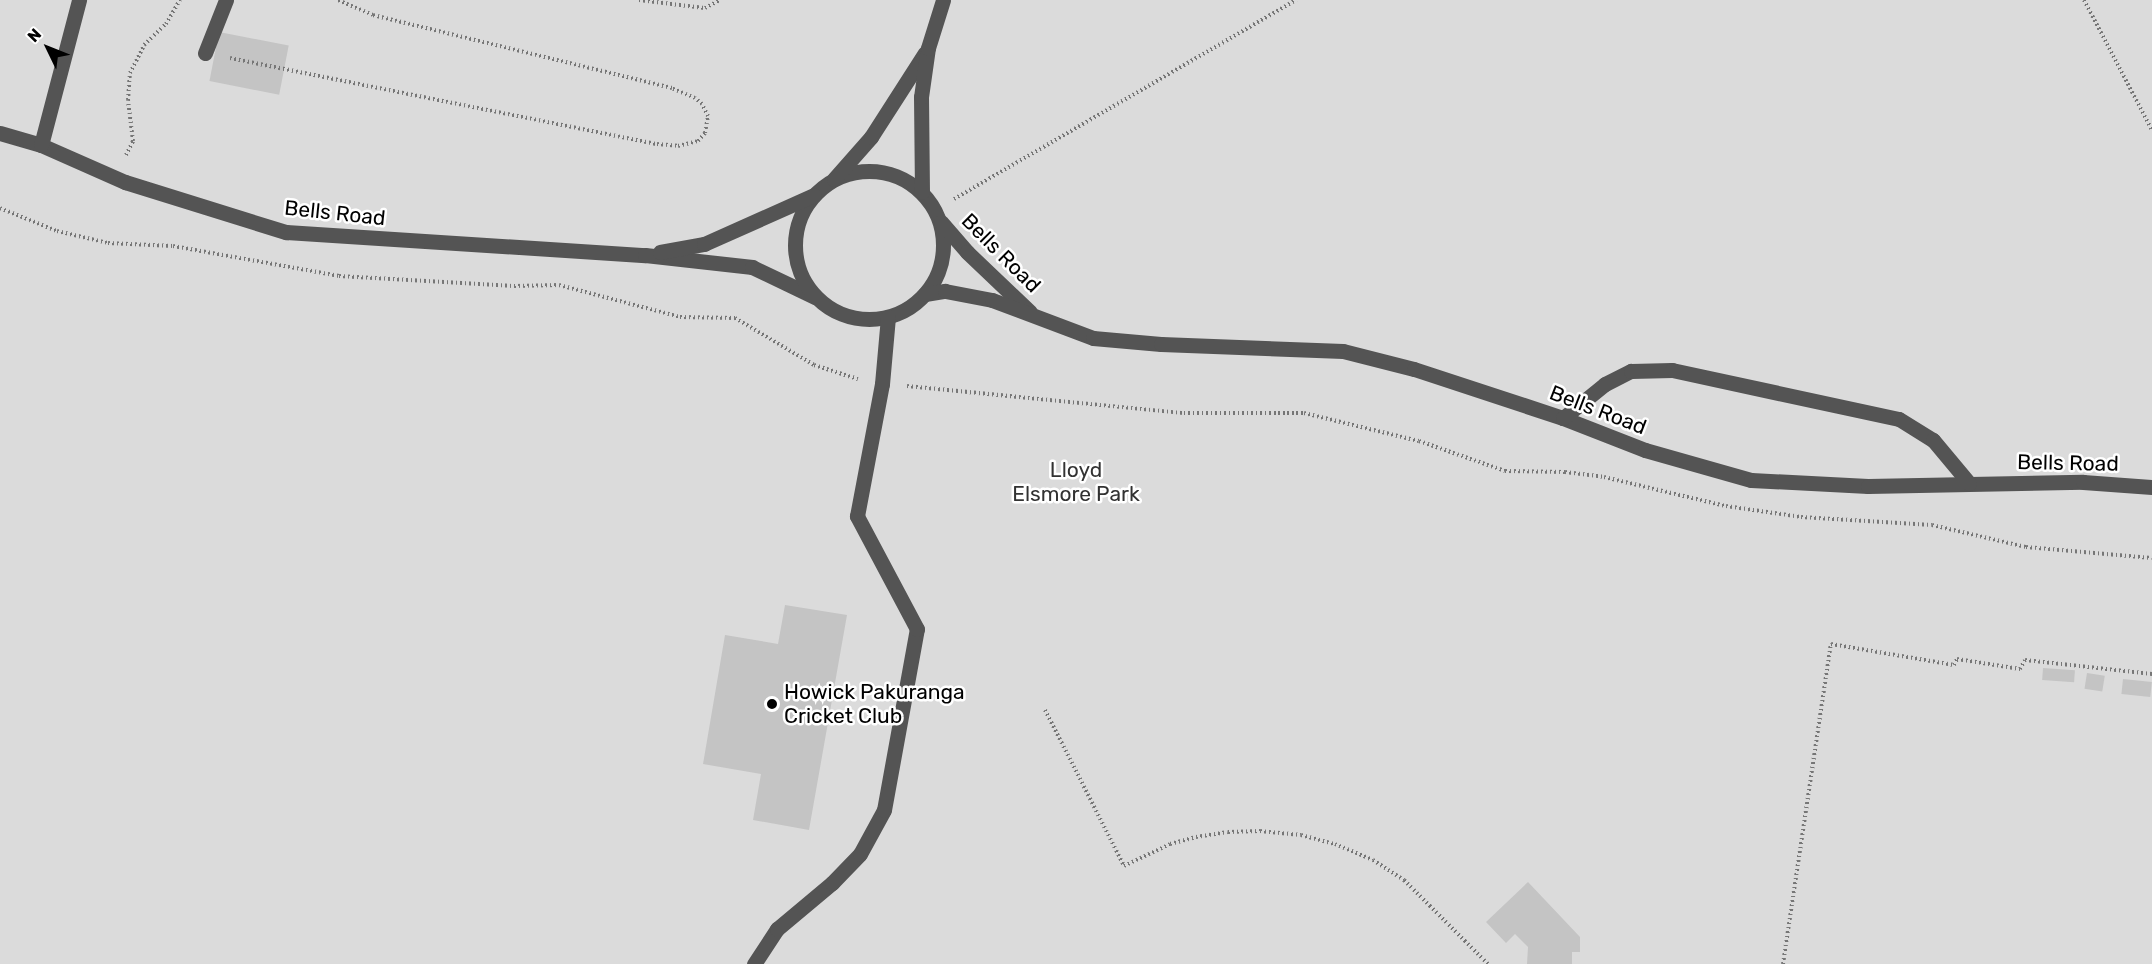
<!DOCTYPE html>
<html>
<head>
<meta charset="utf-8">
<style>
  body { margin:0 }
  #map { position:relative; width:2152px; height:964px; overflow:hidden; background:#fff; font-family:Rubik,sans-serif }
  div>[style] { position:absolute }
  .green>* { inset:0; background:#dbdbdb; transform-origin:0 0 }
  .building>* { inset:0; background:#c4c4c4; transform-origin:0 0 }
  .path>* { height:4px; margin-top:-2px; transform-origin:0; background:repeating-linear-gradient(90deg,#767676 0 1.5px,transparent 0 4.5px) }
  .minor>* { height:15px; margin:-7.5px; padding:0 7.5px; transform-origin:7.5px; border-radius:7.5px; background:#545454 }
  .minor>.ring { margin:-7.5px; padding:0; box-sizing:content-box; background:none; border:15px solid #545454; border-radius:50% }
  .dots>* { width:16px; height:16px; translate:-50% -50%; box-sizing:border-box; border:3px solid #fff; border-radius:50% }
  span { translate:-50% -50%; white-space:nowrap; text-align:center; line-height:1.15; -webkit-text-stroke:5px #fff; paint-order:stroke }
  .street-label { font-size:21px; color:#000 }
  .park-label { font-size:21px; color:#323232 }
  .poi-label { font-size:21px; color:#000 }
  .left { translate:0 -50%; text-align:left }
  .north { position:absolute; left:18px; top:18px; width:60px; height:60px; -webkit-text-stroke:4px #fff; paint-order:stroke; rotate:313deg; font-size:16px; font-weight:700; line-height:24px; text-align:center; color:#000 }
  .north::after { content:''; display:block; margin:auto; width:21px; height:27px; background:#000; clip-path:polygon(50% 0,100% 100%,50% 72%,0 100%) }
</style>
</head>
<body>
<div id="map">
  <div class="green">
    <div style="left:0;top:0;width:2152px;height:964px"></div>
  </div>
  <div class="building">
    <div style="left:219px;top:32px;width:71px;height:50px;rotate:11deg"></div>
    <div style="clip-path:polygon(785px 605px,847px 615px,809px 830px,753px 820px,761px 774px,703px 764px,725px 635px,778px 644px)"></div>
    <div style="left:2043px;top:668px;width:32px;height:12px;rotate:4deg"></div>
    <div style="left:2087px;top:673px;width:18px;height:16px;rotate:9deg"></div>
    <div style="left:2123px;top:679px;width:29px;height:15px;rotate:6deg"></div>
    <div style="clip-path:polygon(1528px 882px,1580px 937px,1580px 952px,1572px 952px,1572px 964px,1527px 964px,1528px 947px,1515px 934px,1506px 943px,1486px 922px)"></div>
  </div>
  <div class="path">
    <div style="left:639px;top:0;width:66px;rotate:6.9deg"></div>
    <div style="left:705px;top:8px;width:17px;rotate:-28deg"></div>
    <div style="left:2084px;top:0;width:147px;rotate:62.4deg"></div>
    <div style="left:230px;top:58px;width:436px;rotate:11.4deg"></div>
    <div style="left:657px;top:144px;width:21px;rotate:5deg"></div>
    <div style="left:678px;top:146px;width:21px;rotate:-14deg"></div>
    <div style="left:698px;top:141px;width:11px;rotate:-49deg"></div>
    <div style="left:705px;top:133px;width:17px;rotate:-80deg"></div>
    <div style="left:708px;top:116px;width:13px;rotate:-117deg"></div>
    <div style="left:702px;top:104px;width:9px;rotate:-139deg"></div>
    <div style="left:695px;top:98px;width:25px;rotate:-157deg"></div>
    <div style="left:672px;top:88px;width:308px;rotate:-166.3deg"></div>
    <div style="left:373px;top:15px;width:39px;rotate:-157deg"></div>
    <div style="left:126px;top:155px;width:16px;rotate:-63deg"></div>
    <div style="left:133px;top:141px;width:41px;rotate:-97deg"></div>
    <div style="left:128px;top:100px;width:27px;rotate:-86deg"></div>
    <div style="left:130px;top:73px;width:31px;rotate:-63deg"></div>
    <div style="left:144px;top:45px;width:30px;rotate:-44deg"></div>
    <div style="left:166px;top:24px;width:28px;rotate:-60deg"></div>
    <div style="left:954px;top:199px;width:396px;rotate:-30.2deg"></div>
    <div style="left:0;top:208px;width:61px;rotate:22deg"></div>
    <div style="left:57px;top:231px;width:52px;rotate:13.2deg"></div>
    <div style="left:108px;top:243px;width:65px;rotate:2.6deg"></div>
    <div style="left:173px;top:246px;width:169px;rotate:10.2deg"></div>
    <div style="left:339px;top:276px;width:175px;rotate:3.3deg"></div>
    <div style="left:514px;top:286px;width:45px;rotate:-1.3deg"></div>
    <div style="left:559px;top:285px;width:125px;rotate:14.8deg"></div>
    <div style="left:680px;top:317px;width:55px;rotate:1deg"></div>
    <div style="left:735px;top:318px;width:92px;rotate:30.7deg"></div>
    <div style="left:814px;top:365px;width:46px;rotate:17.7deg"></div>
    <div style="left:907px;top:386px;width:278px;rotate:5.6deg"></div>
    <div style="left:1184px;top:413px;width:120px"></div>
    <div style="left:1304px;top:413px;width:118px;rotate:13.7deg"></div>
    <div style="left:1419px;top:441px;width:91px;rotate:19.2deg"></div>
    <div style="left:1505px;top:471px;width:60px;rotate:1deg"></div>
    <div style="left:1565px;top:472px;width:39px;rotate:7deg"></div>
    <div style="left:1604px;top:477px;width:125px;rotate:13.4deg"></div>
    <div style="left:1726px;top:506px;width:76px;rotate:8.3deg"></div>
    <div style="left:1801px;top:517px;width:131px;rotate:3.5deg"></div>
    <div style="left:1932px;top:525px;width:97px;rotate:13.2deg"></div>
    <div style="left:2026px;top:547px;width:126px;rotate:5deg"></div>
    <div style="left:1045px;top:710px;width:175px;rotate:63.1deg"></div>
    <div style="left:1124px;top:866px;width:51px;rotate:-25.6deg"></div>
    <div style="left:1170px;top:844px;width:27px;rotate:-15deg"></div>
    <div style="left:1196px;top:837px;width:32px;rotate:-9deg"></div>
    <div style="left:1228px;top:832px;width:32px;rotate:-2deg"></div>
    <div style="left:1260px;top:831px;width:41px;rotate:5.6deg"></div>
    <div style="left:1301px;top:835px;width:35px;rotate:15deg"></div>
    <div style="left:1335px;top:844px;width:41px;rotate:22.8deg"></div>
    <div style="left:1373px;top:860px;width:37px;rotate:33deg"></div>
    <div style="left:1404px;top:880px;width:119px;rotate:45deg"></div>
    <div style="left:1783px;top:964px;width:324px;rotate:-81.5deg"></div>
    <div style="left:1831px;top:644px;width:125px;rotate:9.7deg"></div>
    <div style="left:1954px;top:665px;width:7px;rotate:-63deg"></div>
    <div style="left:1957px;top:659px;width:64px;rotate:9deg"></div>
    <div style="left:2020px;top:669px;width:10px;rotate:-61deg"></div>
    <div style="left:2025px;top:660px;width:128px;rotate:6.3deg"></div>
  </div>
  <div class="minor">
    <div style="left:205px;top:53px;width:57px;rotate:-68.4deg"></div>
    <div style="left:0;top:133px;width:43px;rotate:16.3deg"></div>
    <div style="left:41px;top:145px;width:92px;rotate:23.8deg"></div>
    <div style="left:125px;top:182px;width:169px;rotate:17.3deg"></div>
    <div style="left:286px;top:232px;width:360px;rotate:3.7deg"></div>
    <div style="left:645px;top:255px;width:108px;rotate:6.4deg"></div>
    <div style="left:752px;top:267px;width:70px;rotate:25.5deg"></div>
    <div style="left:41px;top:145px;width:150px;rotate:-75.3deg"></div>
    <div class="ring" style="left:795px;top:171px;width:133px;height:133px"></div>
    <div style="left:834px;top:179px;width:56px;rotate:-48.6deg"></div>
    <div style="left:871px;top:137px;width:100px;rotate:-57.3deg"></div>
    <div style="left:922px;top:192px;width:95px;rotate:-90.6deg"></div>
    <div style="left:921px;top:97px;width:49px;rotate:-81.9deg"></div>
    <div style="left:928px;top:48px;width:50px;rotate:-72.6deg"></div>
    <div style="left:941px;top:222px;width:40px;rotate:49deg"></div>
    <div style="left:967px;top:252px;width:87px;rotate:43.6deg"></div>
    <div style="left:660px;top:252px;width:45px;rotate:-10.3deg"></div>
    <div style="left:704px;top:244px;width:120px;rotate:-24deg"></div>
    <div style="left:925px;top:294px;width:20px;rotate:-9deg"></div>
    <div style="left:945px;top:291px;width:48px;rotate:10.8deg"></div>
    <div style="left:992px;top:300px;width:108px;rotate:20.6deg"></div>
    <div style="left:1093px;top:338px;width:68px;rotate:5deg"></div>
    <div style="left:1161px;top:344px;width:182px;rotate:2.2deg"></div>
    <div style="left:1343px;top:351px;width:73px;rotate:14.2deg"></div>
    <div style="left:1414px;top:369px;width:157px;rotate:18.2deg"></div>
    <div style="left:1563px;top:418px;width:88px;rotate:21.3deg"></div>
    <div style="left:1645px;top:450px;width:110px;rotate:15.8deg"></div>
    <div style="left:1751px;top:480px;width:117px;rotate:2.9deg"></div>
    <div style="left:1868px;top:486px;width:215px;rotate:-1.1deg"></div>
    <div style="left:2083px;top:482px;width:69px;rotate:4.1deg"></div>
    <div style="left:1563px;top:418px;width:54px;rotate:-39deg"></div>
    <div style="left:1605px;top:384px;width:29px;rotate:-27deg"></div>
    <div style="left:1631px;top:371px;width:41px;rotate:-1.4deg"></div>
    <div style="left:1672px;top:370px;width:232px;rotate:12.2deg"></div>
    <div style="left:1899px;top:419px;width:40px;rotate:32deg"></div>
    <div style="left:1933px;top:440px;width:56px;rotate:50.1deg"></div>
    <div style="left:754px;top:964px;width:42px;rotate:-56.7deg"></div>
    <div style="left:777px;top:929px;width:72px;rotate:-39.9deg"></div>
    <div style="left:832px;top:883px;width:40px;rotate:-46deg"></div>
    <div style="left:860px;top:854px;width:50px;rotate:-61.4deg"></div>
    <div style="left:884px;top:810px;width:184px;rotate:-79.7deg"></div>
    <div style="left:917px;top:629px;width:128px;rotate:-118deg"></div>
    <div style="left:857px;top:516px;width:134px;rotate:-79.3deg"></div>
    <div style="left:882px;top:384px;width:67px;rotate:-84.9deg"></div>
  </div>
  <div class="dots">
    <div style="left:772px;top:704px;background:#000"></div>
  </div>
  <div class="street-label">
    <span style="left:335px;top:213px;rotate:6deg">Bells Road</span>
    <span style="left:1001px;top:253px;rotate:45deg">Bells Road</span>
    <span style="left:1598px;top:410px;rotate:21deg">Bells Road</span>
    <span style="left:2068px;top:463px;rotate:1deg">Bells Road</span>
  </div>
  <div class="park-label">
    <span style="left:1076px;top:482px">Lloyd<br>Elsmore Park</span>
  </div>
  <div class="poi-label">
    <span class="left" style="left:784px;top:704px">Howick Pakuranga<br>Cricket Club</span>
  </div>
  <div class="north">N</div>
</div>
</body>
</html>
